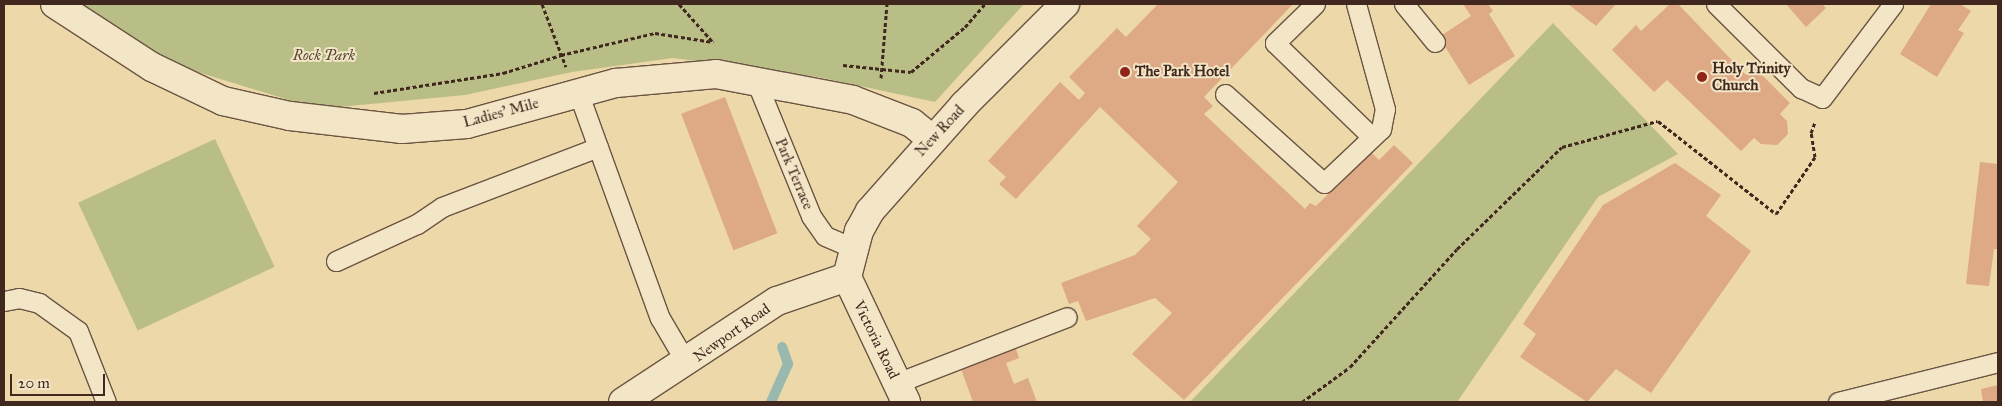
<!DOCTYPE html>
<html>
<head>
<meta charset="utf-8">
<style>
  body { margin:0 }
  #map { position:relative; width:2002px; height:406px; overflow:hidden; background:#edd8a9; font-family:"IM FELL Great Primer",serif }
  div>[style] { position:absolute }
  .green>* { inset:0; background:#b9be87; transform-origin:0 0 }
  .stream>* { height:10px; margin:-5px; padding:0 5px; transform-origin:5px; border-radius:5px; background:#9ab9ae }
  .building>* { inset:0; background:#dea985; transform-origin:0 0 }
  .path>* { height:3px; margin-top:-1.5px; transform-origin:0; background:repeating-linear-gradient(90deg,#40281f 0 4px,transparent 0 6.5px) }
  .roads { filter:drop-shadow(1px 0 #6b5442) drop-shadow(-1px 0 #6b5442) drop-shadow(0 1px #6b5442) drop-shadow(0 -1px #6b5442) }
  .lane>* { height:19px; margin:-9.5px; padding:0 9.5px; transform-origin:9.5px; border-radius:9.5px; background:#f3e6c7 }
  .street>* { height:28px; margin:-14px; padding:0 14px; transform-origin:14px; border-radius:14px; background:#f3e6c7 }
  .secondary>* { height:28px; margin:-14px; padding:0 14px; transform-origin:14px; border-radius:14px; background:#f3e6c7 }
  .dots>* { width:14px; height:14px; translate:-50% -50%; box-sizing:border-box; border:2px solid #f3e6c7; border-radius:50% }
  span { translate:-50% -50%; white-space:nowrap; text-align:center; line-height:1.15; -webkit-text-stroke:4px #f3e6c7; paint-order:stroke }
  .park-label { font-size:15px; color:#584634; font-style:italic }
  .poi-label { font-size:15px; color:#40281f; font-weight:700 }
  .left { translate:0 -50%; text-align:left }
  .street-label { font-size:15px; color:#40281f }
  .frame { position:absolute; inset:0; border:5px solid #40281f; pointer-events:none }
  .scale { position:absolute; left:10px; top:374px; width:95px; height:22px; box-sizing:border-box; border:2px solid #40281f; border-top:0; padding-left:6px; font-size:15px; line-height:18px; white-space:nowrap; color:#40281f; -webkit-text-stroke:4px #f3e6c7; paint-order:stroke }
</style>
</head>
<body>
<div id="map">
  <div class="green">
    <div style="clip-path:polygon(46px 4px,1024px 4px,935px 102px,818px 77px,673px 58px,572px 72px,465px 95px,318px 109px,178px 66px)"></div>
    <div style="clip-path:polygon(1553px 23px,1678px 154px,1598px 197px,1457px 402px,1190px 402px)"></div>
    <div style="left:215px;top:139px;width:141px;height:151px;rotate:65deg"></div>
  </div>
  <div class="stream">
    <div style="left:771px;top:402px;width:42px;rotate:-65.9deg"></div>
    <div style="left:788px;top:364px;width:18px;rotate:-109deg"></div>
  </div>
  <div class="building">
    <div style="clip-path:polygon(1158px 4px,1293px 4px,1204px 97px,1213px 106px,1204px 114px,1305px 209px,1310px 203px,1316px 206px,1371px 152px,1379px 160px,1394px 145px,1413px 163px,1184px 400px,1132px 354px,1172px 313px,1155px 298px,1086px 321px,1078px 301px,1069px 304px,1061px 283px,1135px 255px,1151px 239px,1137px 226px,1178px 182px,1100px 107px,1016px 199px,999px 184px,1006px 177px,988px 161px,1060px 82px,1079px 100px,1085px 93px,1069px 77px,1117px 28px,1126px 37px)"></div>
    <div style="clip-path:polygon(1463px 4px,1488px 4px,1493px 11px,1489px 14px,1515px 56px,1469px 85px,1439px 37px,1471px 16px)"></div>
    <div style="clip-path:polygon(1568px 4px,1616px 4px,1596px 26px)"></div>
    <div style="clip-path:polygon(1670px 4px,1678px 4px,1746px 75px,1754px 67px,1790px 103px,1780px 114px,1787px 121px,1788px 134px,1777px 145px,1761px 144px,1754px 138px,1741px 151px,1667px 80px,1654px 92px,1612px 50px,1636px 25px,1641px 31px)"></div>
    <div style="clip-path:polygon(1786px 4px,1822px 4px,1826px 8px,1806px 27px)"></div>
    <div style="clip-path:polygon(1931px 4px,1960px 4px,1971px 11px,1958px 30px,1964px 33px,1937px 77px,1900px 54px)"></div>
    <div style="left:725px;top:97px;width:146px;height:47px;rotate:69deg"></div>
    <div style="clip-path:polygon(1980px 162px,1998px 164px,1998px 249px,1994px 249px,1989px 286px,1966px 284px)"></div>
    <div style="clip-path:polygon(1675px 163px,1721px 195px,1706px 216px,1751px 251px,1651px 393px,1616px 369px,1587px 402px,1520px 357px,1536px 334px,1523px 324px,1603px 205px)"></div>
    <div style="clip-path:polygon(1015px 346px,1019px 358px,1006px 363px,1014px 384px,1028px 378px,1037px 402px,973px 402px,960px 366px)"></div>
    <div style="clip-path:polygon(1998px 385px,1998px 402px,1983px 402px,1981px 389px)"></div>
  </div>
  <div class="path">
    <div style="left:542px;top:4px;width:67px;rotate:69.1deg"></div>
    <div style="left:679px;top:4px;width:50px;rotate:48.3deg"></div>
    <div style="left:843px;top:65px;width:68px;rotate:5.9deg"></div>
    <div style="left:911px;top:72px;width:70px;rotate:-39.8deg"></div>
    <div style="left:965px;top:27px;width:30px;rotate:-49deg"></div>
    <div style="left:881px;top:78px;width:74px;rotate:-85.4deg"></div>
    <div style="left:374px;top:93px;width:131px;rotate:-8.8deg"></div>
    <div style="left:503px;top:73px;width:61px;rotate:-17.2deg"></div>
    <div style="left:561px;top:55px;width:97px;rotate:-13.2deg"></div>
    <div style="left:655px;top:33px;width:59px;rotate:8.8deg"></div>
    <div style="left:1302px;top:402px;width:59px;rotate:-36.1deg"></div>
    <div style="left:1350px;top:367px;width:159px;rotate:-47.8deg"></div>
    <div style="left:1457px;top:249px;width:146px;rotate:-44.2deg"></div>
    <div style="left:1562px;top:147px;width:99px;rotate:-15.2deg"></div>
    <div style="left:1658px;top:121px;width:150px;rotate:38.2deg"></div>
    <div style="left:1776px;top:214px;width:69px;rotate:-55.6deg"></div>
    <div style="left:1815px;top:157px;width:24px;rotate:-99deg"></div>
    <div style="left:1811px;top:133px;width:12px;rotate:-70deg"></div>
  </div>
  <div class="roads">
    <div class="lane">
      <div style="left:1315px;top:4px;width:56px;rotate:135.7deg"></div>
      <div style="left:1275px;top:43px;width:135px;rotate:44.1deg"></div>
      <div style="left:1404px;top:4px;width:49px;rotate:50.8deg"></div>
      <div style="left:1716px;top:4px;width:120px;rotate:44.7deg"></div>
      <div style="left:1801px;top:88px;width:23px;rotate:25deg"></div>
      <div style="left:1822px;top:98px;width:118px;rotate:-52.9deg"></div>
      <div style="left:756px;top:81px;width:146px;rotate:67.8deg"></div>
      <div style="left:811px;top:216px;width:24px;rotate:55deg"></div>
      <div style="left:825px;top:236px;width:30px;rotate:23deg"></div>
      <div style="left:578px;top:92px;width:240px;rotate:70.1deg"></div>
      <div style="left:660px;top:318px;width:53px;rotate:59.6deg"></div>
      <div style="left:1225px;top:94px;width:133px;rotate:42deg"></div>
      <div style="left:1324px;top:183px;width:79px;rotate:-43.5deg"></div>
      <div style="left:1381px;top:129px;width:20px;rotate:-79deg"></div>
      <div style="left:1385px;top:109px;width:109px;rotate:-105.4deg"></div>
      <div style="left:336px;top:261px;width:89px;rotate:-24.6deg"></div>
      <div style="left:417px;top:224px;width:30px;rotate:-34deg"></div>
      <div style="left:442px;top:207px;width:167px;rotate:-21deg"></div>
      <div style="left:4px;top:301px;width:15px;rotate:-11deg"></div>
      <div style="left:19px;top:298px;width:21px;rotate:14deg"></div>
      <div style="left:39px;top:303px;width:48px;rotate:35.7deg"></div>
      <div style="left:78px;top:331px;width:76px;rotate:68.5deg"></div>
      <div style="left:897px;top:383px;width:182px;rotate:-21.2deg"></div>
      <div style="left:1838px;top:402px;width:165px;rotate:-14deg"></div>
    </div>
    <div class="street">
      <div style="left:55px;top:4px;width:116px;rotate:33deg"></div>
      <div style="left:152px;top:67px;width:79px;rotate:25.6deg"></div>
      <div style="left:223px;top:101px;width:69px;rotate:12.6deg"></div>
      <div style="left:290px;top:116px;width:113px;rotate:6.6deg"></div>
      <div style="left:402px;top:129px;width:65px;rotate:-4.4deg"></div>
      <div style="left:467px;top:124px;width:155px;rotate:-15.4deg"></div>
      <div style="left:616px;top:83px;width:100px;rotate:-5.1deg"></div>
      <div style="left:716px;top:74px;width:139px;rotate:10.7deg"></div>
      <div style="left:853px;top:100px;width:63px;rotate:21.3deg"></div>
      <div style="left:912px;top:123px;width:26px;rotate:39deg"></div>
      <div style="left:847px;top:277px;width:48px;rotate:-75.4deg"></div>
      <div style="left:859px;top:231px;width:23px;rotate:-61deg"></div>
      <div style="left:870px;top:211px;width:142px;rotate:-48.4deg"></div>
      <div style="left:964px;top:105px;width:143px;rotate:-45deg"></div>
    </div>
    <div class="secondary">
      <div style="left:623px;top:402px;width:184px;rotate:-33.3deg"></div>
      <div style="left:777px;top:301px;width:74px;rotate:-18.9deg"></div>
      <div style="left:847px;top:277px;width:138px;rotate:64.7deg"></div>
    </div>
  </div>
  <div class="dots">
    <div style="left:1125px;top:72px;background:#8f2418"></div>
    <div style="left:1702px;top:77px;background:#8f2418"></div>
  </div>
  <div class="park-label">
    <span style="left:324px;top:56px">Rock Park</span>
  </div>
  <div class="poi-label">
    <span class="left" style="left:1712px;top:77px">Holy Trinity<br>Church</span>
    <span class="left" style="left:1135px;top:72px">The Park Hotel</span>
  </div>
  <div class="street-label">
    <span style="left:501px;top:113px;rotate:-15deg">Ladies' Mile</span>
    <span style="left:940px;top:131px;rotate:-47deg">New Road</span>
    <span style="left:794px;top:174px;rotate:67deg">Park Terrace</span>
    <span style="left:732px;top:333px;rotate:-35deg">Newport Road</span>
    <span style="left:876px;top:340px;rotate:64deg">Victoria Road</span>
  </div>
  <div class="frame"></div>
  <div class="scale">20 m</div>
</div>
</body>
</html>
